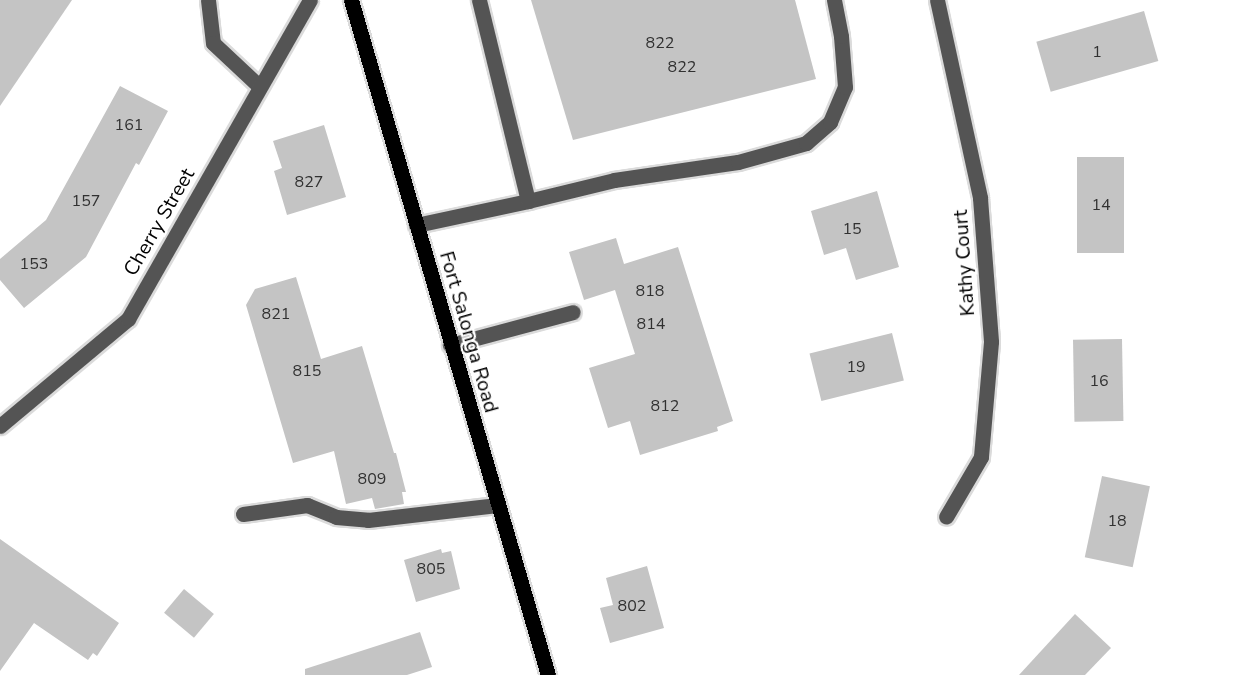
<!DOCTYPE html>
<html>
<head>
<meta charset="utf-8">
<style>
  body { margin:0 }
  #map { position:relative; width:1257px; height:675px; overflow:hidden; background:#fff; font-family:"Nunito Sans",sans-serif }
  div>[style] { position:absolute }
  .building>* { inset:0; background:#c4c4c4; transform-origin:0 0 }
  .roads { filter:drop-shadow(2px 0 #dbdbdb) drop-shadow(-2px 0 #dbdbdb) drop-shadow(0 2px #dbdbdb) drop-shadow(0 -2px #dbdbdb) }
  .minor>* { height:15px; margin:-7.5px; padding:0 7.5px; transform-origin:7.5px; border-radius:7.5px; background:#545454 }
  .major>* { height:15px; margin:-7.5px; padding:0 7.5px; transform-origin:7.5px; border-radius:7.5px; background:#000 }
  span { translate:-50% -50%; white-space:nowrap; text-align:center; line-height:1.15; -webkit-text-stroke:4.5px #fff; paint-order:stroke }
  .number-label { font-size:16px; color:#313131 }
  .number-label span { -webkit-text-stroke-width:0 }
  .street-label { font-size:20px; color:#000 }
</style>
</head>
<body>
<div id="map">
  <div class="building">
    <div style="clip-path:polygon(0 0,72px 0,0 106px)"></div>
    <div style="clip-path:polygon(531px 0,795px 0,816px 79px,573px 140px)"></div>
    <div style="left:1144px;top:11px;width:52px;height:112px;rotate:74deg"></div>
    <div style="clip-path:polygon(120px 86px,168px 111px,139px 165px,136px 163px,86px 257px,24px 308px,0 280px,0 259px,46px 220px)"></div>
    <div style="clip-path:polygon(324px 125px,346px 197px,287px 215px,274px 171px,282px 168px,273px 141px)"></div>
    <div style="left:1077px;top:157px;width:47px;height:96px"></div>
    <div style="clip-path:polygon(877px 191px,899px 267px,856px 280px,846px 248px,824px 255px,811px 211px)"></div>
    <div style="clip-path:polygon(616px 238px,624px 264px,678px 247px,733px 421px,717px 427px,718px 431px,640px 455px,630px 421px,608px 428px,589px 368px,635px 354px,615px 290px,584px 300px,569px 252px)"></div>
    <div style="clip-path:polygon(296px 277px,321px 359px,362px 346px,394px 453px,396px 453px,406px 492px,402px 492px,404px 504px,375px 509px,372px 498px,346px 504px,334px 451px,293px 463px,246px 305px,255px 289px)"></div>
    <div style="left:892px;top:333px;width:49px;height:85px;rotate:76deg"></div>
    <div style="left:1122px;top:339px;width:82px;height:49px;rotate:89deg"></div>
    <div style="left:1102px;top:476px;width:49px;height:83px;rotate:12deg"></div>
    <div style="clip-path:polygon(0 539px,119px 623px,97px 656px,93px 653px,88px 660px,34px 623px,0 671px)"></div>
    <div style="clip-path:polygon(441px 549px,442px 553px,451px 551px,460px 589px,416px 602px,404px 560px)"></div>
    <div style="clip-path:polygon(647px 566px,664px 628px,610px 643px,600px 608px,613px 605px,606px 578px)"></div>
    <div style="left:184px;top:589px;width:39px;height:31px;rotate:40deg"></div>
    <div style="clip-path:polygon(1075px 614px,1111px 648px,1085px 675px,1019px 675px)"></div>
    <div style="clip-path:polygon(420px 632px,432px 667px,407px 675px,305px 675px,305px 669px)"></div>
  </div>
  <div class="roads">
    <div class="minor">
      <div style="left:208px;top:0;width:43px;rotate:83.4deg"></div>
      <div style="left:213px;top:43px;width:64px;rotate:43.1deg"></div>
      <div style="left:937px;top:0;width:203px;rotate:77.7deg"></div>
      <div style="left:980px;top:198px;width:144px;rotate:85.6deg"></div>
      <div style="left:991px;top:342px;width:115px;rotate:95deg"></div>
      <div style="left:981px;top:457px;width:69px;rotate:120.3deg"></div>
      <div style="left:528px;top:201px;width:89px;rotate:-13.7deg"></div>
      <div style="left:614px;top:180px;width:125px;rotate:-8.3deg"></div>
      <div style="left:738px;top:162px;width:71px;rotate:-15.6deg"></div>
      <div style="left:806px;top:143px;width:32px;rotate:-41deg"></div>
      <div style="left:830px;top:122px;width:38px;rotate:-67deg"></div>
      <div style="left:845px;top:87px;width:51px;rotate:-94.5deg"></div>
      <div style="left:841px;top:36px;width:37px;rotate:-101deg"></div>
      <div style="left:416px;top:225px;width:115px;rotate:-12.1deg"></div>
      <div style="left:528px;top:201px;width:207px;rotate:-103.7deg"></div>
      <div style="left:450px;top:345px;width:127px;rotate:-15deg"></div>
      <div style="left:0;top:426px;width:167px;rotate:-39.9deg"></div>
      <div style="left:128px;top:319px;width:367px;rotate:-60.3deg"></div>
      <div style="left:243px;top:514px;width:65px;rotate:-8deg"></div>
      <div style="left:307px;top:505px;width:31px;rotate:22deg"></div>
      <div style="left:336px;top:517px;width:32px;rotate:5deg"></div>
      <div style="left:368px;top:520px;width:130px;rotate:-6.6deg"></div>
    </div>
    <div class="major">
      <div style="left:351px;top:0;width:703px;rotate:73.73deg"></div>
    </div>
  </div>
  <div class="number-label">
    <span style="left:660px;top:43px">822</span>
    <span style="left:1097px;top:52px">1</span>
    <span style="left:682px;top:67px">822</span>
    <span style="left:129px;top:125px">161</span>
    <span style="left:309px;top:182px">827</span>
    <span style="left:86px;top:201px">157</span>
    <span style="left:1101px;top:205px">14</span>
    <span style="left:852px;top:229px">15</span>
    <span style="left:34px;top:264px">153</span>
    <span style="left:650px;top:291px">818</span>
    <span style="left:276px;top:314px">821</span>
    <span style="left:651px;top:324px">814</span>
    <span style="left:856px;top:367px">19</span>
    <span style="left:307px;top:371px">815</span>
    <span style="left:1099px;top:381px">16</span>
    <span style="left:665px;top:406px">812</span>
    <span style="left:372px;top:479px">809</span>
    <span style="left:1117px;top:521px">18</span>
    <span style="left:431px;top:569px">805</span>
    <span style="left:632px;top:606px">802</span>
  </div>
  <div class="street-label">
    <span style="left:159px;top:222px;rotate:-60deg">Cherry Street</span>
    <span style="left:964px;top:263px;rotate:-94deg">Kathy Court</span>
    <span style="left:469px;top:332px;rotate:74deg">Fort Salonga Road</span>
  </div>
</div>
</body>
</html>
